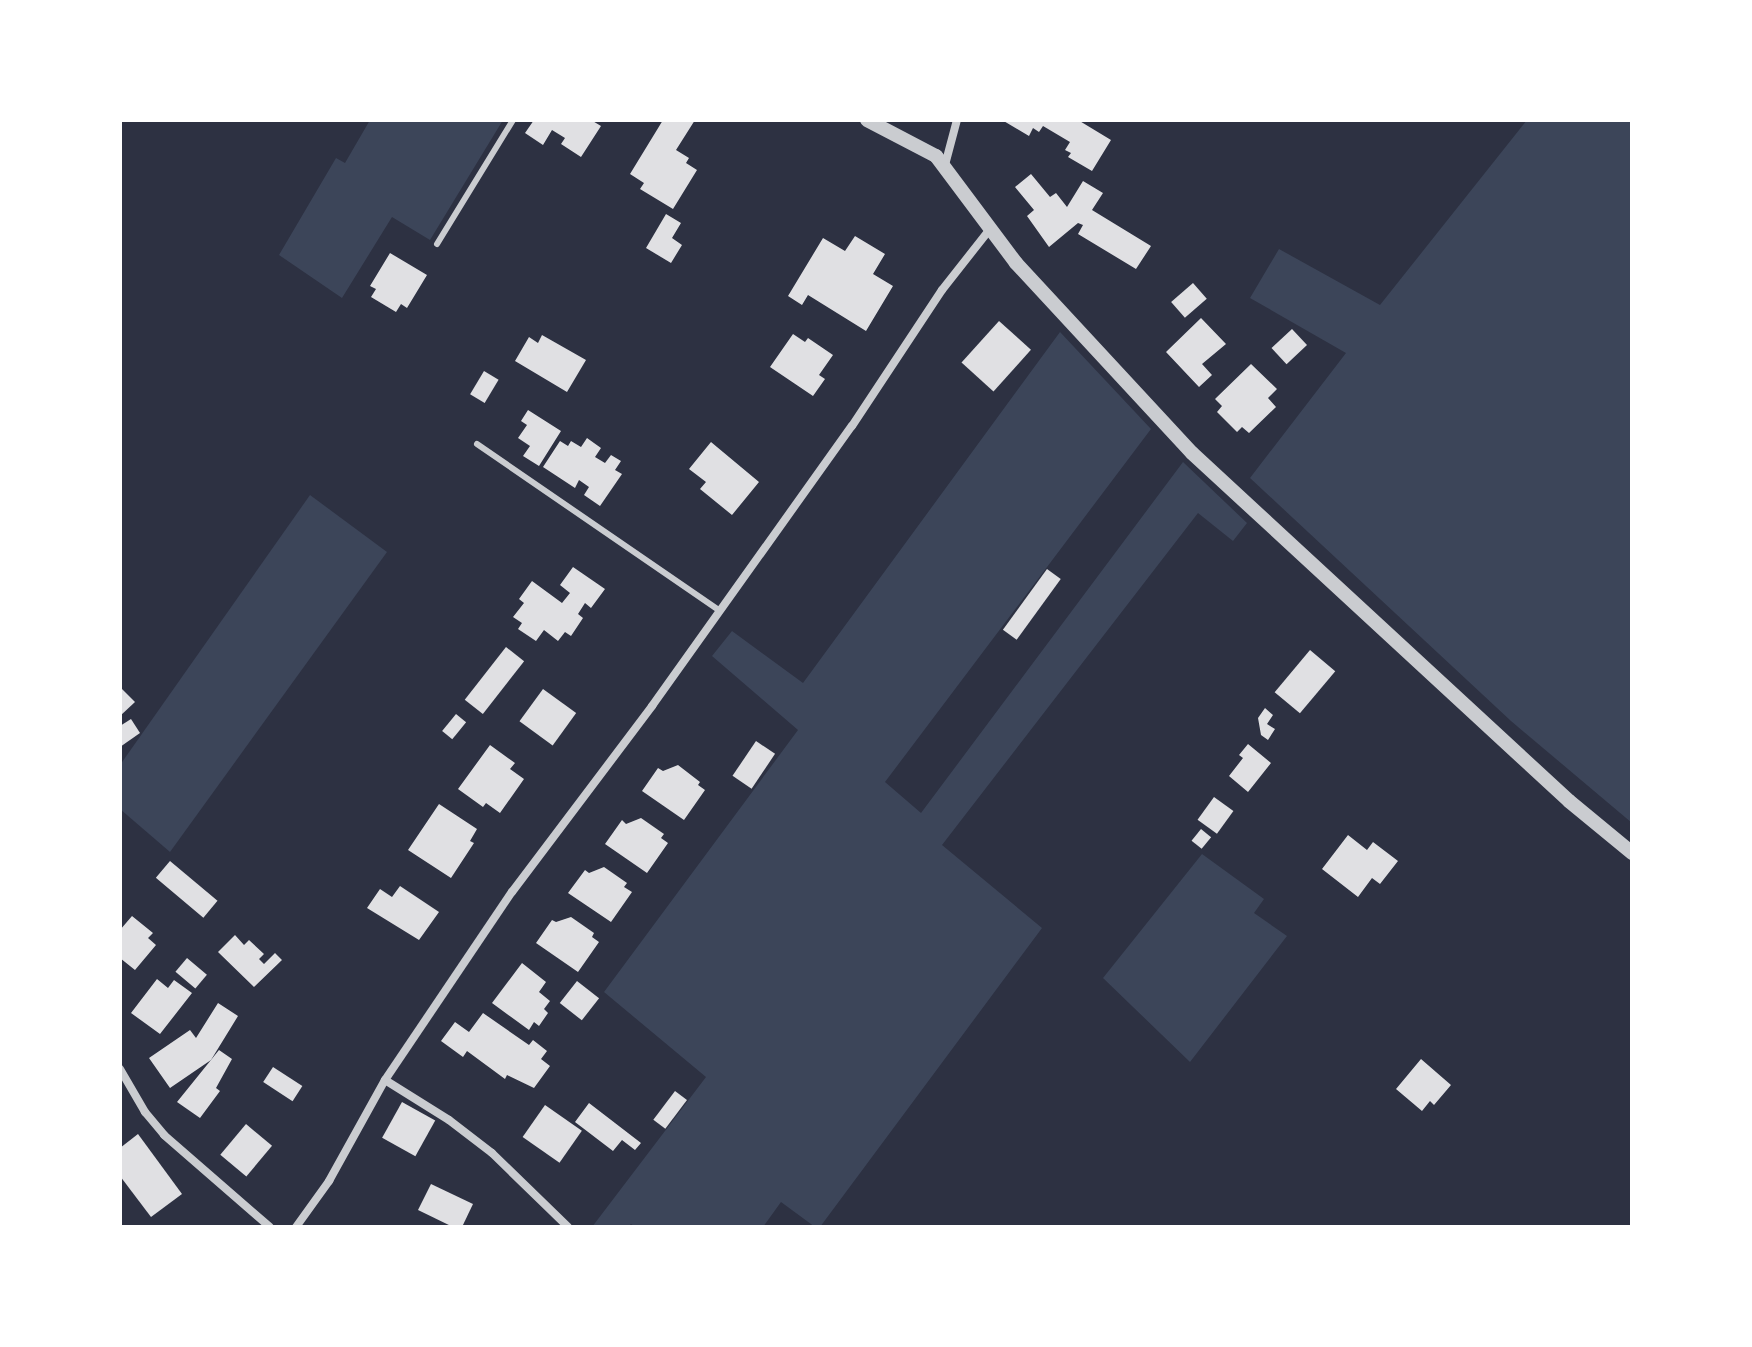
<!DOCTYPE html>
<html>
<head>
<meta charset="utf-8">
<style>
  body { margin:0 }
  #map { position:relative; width:1752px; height:1347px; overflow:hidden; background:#2d3142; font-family:Bitter,serif }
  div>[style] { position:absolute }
  .green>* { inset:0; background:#3c4559 }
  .building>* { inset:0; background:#e0e0e3; transform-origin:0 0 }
  .service>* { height:6px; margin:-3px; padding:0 3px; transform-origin:3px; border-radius:3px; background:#caccd0 }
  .minor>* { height:8px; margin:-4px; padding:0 4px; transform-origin:4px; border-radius:4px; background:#caccd0 }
  .tertiary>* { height:14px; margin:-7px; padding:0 7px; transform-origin:7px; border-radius:7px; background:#caccd0 }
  span { translate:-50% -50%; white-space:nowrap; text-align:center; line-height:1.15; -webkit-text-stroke:6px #fff; paint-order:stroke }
  .frame { position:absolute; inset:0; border:122px solid #fff; pointer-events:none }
</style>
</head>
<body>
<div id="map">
  <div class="green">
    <div style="clip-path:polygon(370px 120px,503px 120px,430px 240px,392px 217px,342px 298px,279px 255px,336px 158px,345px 163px)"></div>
    <div style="clip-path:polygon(1527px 120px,1632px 120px,1632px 823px,1511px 721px,1250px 478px,1346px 353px,1250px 298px,1279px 249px,1380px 305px)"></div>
    <div style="clip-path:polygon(1060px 332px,1151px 429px,885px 782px,921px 813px,1183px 462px,1247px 523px,1233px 541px,1198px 513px,942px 845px,1042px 928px,820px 1227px,815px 1227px,781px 1202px,763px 1227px,635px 1227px,631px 1224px,628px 1227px,592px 1227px,706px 1077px,604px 992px,798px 730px,712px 656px,732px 631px,803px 683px)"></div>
    <div style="clip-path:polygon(310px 495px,387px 552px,170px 852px,120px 809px,120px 765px)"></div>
    <div style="clip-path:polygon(1202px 854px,1264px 899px,1254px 913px,1287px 936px,1190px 1062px,1103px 978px)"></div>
  </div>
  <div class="building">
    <div style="clip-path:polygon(534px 120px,591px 120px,601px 126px,581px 157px,561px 144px,565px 138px,552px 130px,543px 145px,525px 133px)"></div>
    <div style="clip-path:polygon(663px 120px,695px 120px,676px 150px,689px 158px,686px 163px,697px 170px,673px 209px,640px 189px,644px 183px,630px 174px)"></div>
    <div style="clip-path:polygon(1002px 120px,1078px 120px,1111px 140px,1092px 171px,1068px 157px,1071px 153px,1065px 150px,1070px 142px,1043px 126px,1039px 132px,1033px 128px,1029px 136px)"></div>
    <div style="clip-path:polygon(1031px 174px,1050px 197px,1056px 193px,1067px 207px,1083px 181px,1103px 193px,1092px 210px,1151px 246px,1136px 269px,1078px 234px,1083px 225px,1078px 223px,1049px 247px,1027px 216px,1034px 210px,1015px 187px)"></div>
    <div style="clip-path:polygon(666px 214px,681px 223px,672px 238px,682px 245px,671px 263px,646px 248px)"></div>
    <div style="clip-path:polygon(855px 236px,885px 254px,873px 274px,893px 286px,866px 331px,808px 295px,802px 305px,788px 296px,823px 238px,845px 251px)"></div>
    <div style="clip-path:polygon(390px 253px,427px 275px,407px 308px,401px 304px,396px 312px,371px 297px,376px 289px,370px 286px)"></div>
    <div style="left:1193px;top:283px;width:21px;height:29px;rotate:49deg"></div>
    <div style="clip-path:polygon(1201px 318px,1226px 344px,1202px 364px,1212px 375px,1199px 387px,1166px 352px)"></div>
    <div style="left:999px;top:321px;width:43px;height:56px;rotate:42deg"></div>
    <div style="left:1292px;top:329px;width:22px;height:28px;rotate:47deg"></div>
    <div style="clip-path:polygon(793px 334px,805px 342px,808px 338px,833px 355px,819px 375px,825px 379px,813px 396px,770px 367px)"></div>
    <div style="clip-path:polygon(542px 335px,586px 360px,567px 392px,515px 361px,529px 337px,538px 343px)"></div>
    <div style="clip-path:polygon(1251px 364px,1277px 389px,1268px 398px,1276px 407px,1249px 433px,1242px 427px,1237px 432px,1217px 412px,1222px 406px,1215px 399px)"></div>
    <div style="left:484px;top:371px;width:17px;height:27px;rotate:31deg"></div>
    <div style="clip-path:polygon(528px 410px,561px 431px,539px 466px,523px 456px,530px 446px,518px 438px,527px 425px,521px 421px)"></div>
    <div style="clip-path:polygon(587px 438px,601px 448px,595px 457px,605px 463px,611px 455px,621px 461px,615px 470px,622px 474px,600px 506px,584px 495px,589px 487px,579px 480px,575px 488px,543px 467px,560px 441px,568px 446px,571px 441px,581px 447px)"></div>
    <div style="clip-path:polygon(711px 442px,759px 482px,732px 515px,700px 489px,706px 482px,689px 469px)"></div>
    <div style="clip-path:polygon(573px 567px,605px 589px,591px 608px,585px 603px,578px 614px,583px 618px,571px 636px,565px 632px,558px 641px,544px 630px,536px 641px,518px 629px,522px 623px,513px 617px,524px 603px,519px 599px,532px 581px,562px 603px,570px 593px,560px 585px)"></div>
    <div style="left:1047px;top:569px;width:17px;height:75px;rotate:36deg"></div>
    <div style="left:506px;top:647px;width:23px;height:67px;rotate:38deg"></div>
    <div style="left:1310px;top:650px;width:33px;height:55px;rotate:40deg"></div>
    <div style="clip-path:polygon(120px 687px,135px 702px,120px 716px)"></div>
    <div style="left:543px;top:689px;width:41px;height:40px;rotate:36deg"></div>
    <div style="clip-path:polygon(1265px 708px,1273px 715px,1267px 724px,1275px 729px,1268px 740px,1261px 735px,1258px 718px)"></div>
    <div style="left:456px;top:714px;width:13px;height:22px;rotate:39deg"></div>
    <div style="clip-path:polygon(131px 719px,140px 733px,120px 747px,120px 726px)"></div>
    <div style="left:756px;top:741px;width:23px;height:42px;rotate:34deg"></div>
    <div style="clip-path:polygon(1248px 744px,1271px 763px,1248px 792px,1229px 776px,1243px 758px,1239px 755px)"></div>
    <div style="clip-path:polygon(490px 745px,515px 763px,510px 769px,524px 779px,500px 813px,486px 803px,483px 807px,458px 789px)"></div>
    <div style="clip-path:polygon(678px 765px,700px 782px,698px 785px,705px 790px,684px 820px,642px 791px,658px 768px,663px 771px)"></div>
    <div style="left:1214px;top:797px;width:24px;height:28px;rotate:36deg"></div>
    <div style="clip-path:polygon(439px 804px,477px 829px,470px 841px,474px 843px,451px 878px,408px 850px)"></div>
    <div style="clip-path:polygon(641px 818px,664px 834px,661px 838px,668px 843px,647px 873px,605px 844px,622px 820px,626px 824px)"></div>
    <div style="left:1201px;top:829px;width:13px;height:15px;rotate:39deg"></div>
    <div style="clip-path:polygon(1348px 835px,1367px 850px,1373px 842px,1398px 861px,1380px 884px,1372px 878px,1358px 897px,1322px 869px)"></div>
    <div style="left:170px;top:861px;width:62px;height:22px;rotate:40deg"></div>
    <div style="clip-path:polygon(604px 867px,627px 883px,624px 887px,632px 892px,611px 922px,568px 893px,585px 870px,589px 873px)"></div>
    <div style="clip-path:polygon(400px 886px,439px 912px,419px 940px,367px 908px,380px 889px,392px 897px)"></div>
    <div style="clip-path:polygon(132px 916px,153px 933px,148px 938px,156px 945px,135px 970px,120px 958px,120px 930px)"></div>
    <div style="clip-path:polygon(571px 917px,594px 933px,592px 937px,599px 942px,578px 972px,536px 943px,552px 920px,556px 922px)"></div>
    <div style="clip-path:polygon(235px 935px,244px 945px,249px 940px,264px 954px,259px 959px,264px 964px,275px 953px,282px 960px,254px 987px,218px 952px)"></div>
    <div style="left:187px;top:958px;width:26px;height:18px;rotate:40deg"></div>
    <div style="clip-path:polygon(522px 963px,546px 982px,539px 992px,550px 1001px,544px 1009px,548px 1013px,539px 1026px,534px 1022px,529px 1030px,492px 1003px)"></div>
    <div style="clip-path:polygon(157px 979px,168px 988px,174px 980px,192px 993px,160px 1034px,131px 1013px)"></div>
    <div style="left:577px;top:981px;width:28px;height:28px;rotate:38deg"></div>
    <div style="clip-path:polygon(218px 1003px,238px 1016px,211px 1060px,170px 1088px,149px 1058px,190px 1030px,196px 1038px)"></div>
    <div style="clip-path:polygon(483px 1013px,529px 1045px,533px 1040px,547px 1051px,541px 1059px,550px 1066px,534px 1088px,507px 1075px,505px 1079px,467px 1051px,463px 1057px,441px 1041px,455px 1022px,469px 1032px)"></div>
    <div style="clip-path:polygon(219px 1050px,232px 1059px,216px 1088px,220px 1091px,200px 1118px,177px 1102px)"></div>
    <div style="clip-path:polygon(1421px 1059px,1451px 1085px,1434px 1105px,1430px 1101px,1422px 1111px,1396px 1089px)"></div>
    <div style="left:273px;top:1067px;width:35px;height:18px;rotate:33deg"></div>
    <div style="left:675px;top:1091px;width:15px;height:36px;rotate:37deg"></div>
    <div style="left:402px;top:1102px;width:38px;height:41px;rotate:29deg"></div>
    <div style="clip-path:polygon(589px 1103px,641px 1143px,635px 1150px,622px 1140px,613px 1151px,575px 1122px)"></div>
    <div style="left:545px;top:1105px;width:45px;height:39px;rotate:35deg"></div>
    <div style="left:246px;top:1124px;width:34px;height:40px;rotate:40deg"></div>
    <div style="clip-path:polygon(138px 1134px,182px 1194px,151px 1217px,120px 1176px,120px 1148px)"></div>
    <div style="clip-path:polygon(431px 1184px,473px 1204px,462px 1227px,453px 1227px,418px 1210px)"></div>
  </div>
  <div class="service">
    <div style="left:437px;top:244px;width:145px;rotate:-58.5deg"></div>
    <div style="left:477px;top:444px;width:295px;rotate:34.5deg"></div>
  </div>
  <div class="minor">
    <div style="left:945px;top:165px;width:47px;rotate:-75.1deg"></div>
    <div style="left:120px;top:1069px;width:50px;rotate:59.8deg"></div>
    <div style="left:145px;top:1112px;width:30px;rotate:50deg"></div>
    <div style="left:164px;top:1135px;width:140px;rotate:41deg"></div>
    <div style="left:385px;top:1080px;width:75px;rotate:32deg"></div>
    <div style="left:449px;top:1120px;width:54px;rotate:37.5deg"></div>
    <div style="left:492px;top:1153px;width:106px;rotate:44.2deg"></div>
    <div style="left:296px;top:1227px;width:57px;rotate:-54.3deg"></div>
    <div style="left:329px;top:1181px;width:115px;rotate:-61deg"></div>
    <div style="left:385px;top:1080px;width:227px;rotate:-56deg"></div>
    <div style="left:512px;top:892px;width:233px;rotate:-53deg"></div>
    <div style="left:652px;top:706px;width:344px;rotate:-54.5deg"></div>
    <div style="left:852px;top:426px;width:163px;rotate:-56.5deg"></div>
    <div style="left:942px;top:290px;width:78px;rotate:-51.8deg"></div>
  </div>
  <div class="tertiary">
    <div style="left:867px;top:120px;width:78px;rotate:27.6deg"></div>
    <div style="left:936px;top:156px;width:134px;rotate:53.2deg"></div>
    <div style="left:1016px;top:263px;width:259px;rotate:47.2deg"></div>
    <div style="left:1192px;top:453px;width:513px;rotate:42.71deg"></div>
    <div style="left:1569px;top:801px;width:82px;rotate:39.5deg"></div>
  </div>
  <div class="frame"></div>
</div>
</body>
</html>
